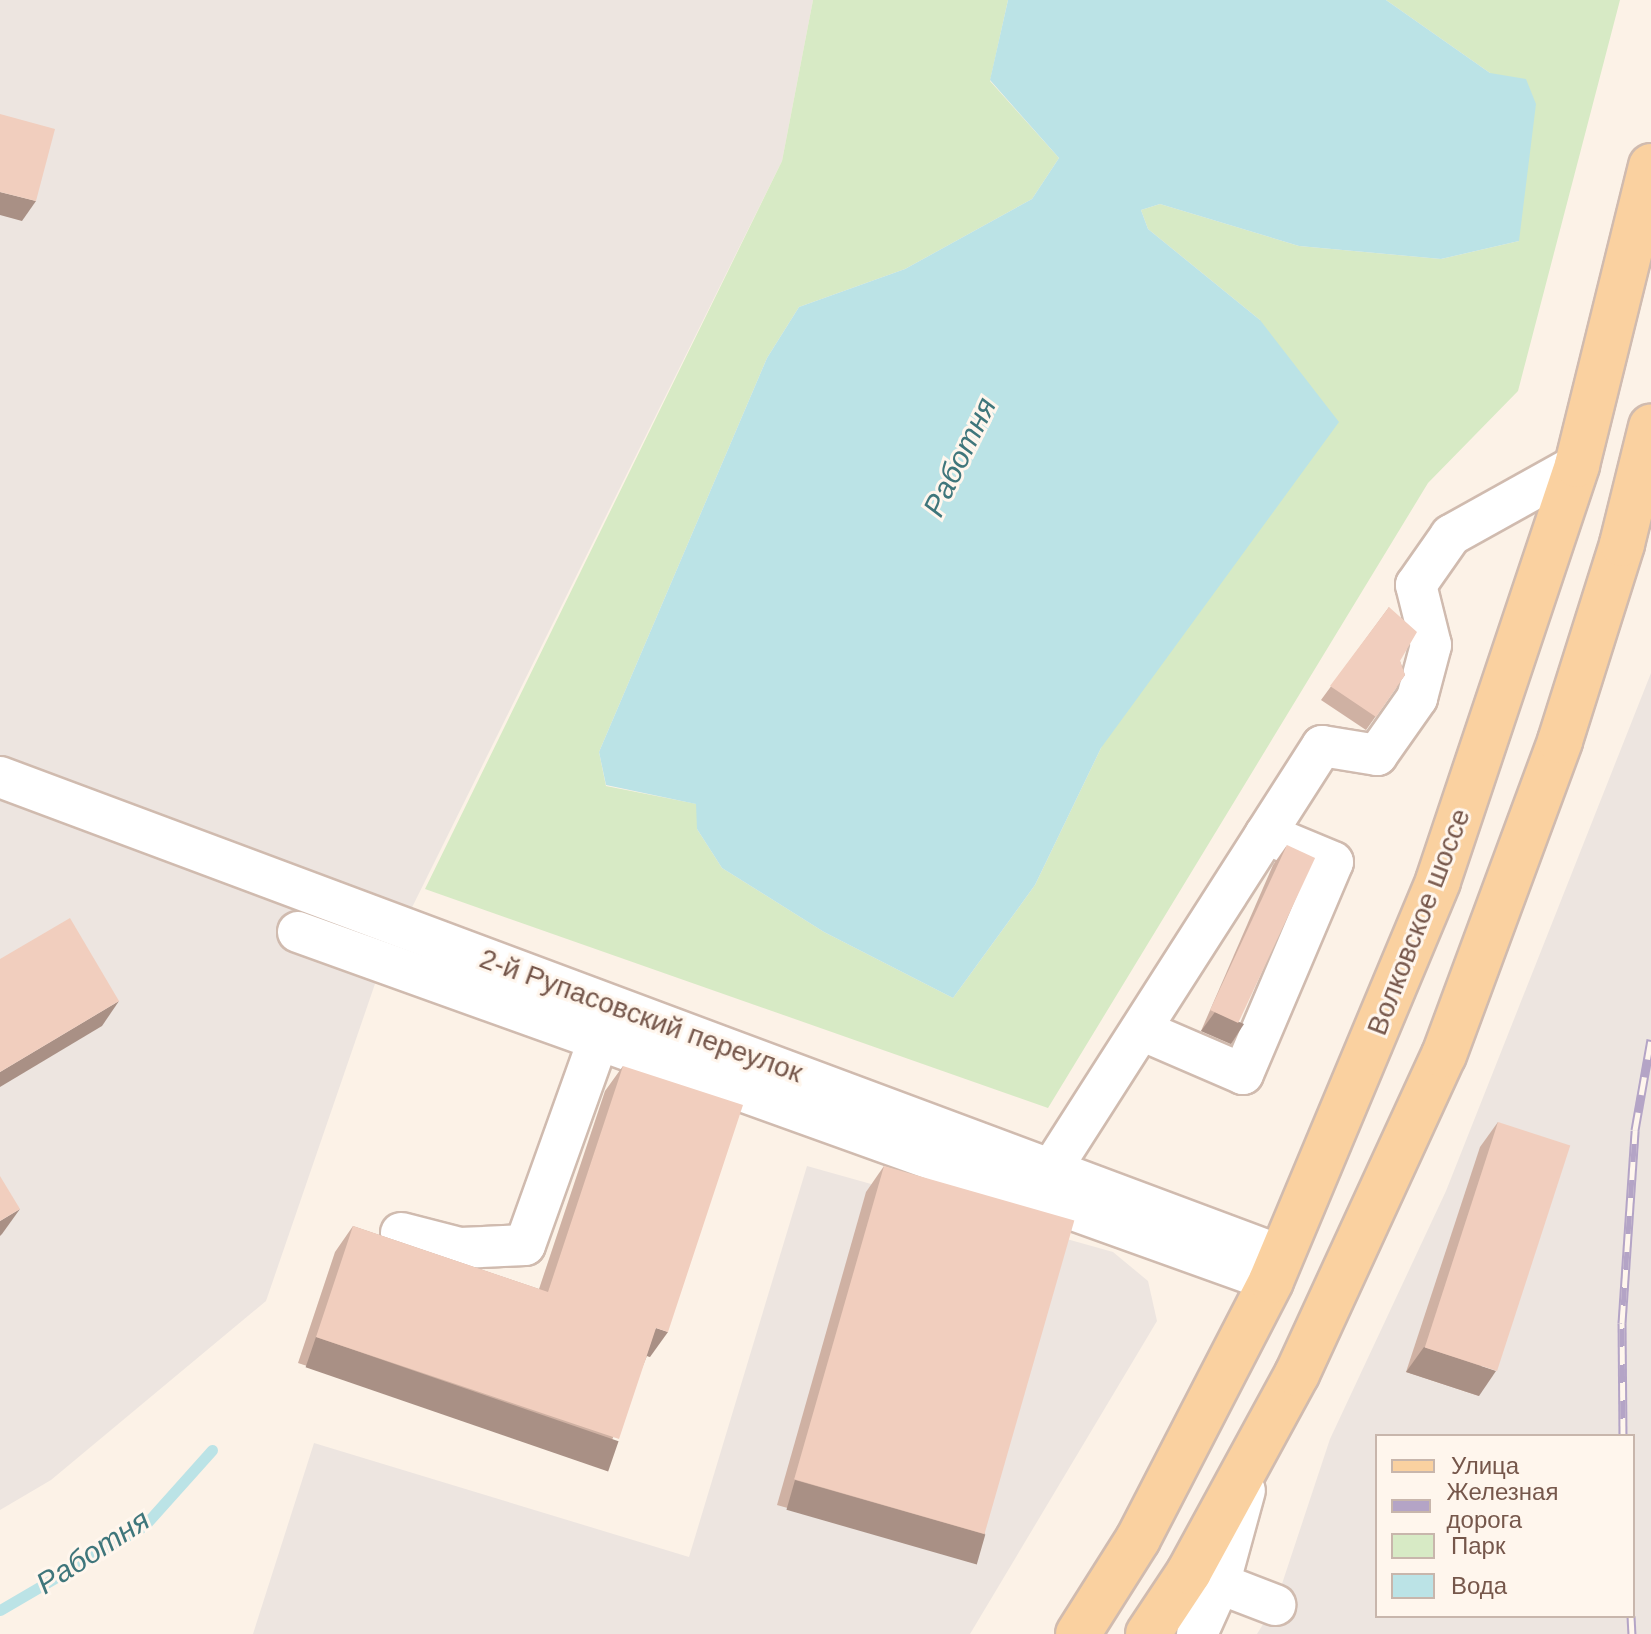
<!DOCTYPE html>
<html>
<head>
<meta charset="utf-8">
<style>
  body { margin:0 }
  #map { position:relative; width:1651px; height:1634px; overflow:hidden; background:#fcf2e7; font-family:Helvetica,sans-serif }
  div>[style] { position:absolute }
  .industrial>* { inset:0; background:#ede5e0 }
  .green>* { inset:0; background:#d7eac5 }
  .water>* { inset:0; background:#bbe3e6 }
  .stream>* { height:11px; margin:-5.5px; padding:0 5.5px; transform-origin:5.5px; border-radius:5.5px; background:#bbe3e6 }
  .roads { filter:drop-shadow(2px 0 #d0bbaf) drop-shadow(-2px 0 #d0bbaf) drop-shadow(0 2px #d0bbaf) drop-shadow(0 -2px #d0bbaf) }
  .minor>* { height:40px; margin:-20px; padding:0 20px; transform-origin:20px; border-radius:20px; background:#fff }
  .major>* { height:44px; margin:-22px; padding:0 22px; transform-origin:22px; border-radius:22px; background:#fad1a0 }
  .rail>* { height:9px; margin-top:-4.5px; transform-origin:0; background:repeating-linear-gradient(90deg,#fff6ed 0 18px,#b4a4c6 0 36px); box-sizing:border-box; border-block:2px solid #b4a4c6 }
  .wall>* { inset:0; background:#cfb1a3 }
  .shaded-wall>* { inset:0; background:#a99085; transform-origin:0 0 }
  .building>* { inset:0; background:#f1cebe; transform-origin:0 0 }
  span { translate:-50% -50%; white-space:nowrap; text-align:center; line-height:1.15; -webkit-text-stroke:6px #fff6ed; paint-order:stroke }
  .street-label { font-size:28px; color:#76574b }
  .water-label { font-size:30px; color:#3f767b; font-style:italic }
  .legend { position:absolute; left:1375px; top:1434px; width:260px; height:184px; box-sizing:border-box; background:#fff6ed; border:2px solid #c8b6ac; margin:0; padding:10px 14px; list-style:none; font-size:24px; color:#76574b }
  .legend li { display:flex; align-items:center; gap:16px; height:40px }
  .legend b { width:40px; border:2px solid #c8b6ac }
</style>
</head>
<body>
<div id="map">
  <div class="industrial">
    <div style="clip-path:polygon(0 0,813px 0,782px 161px,377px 978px,266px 1301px,51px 1480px,0 1510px)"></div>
    <div style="clip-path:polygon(evenodd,1651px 673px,1651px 1634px,1257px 1634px,1275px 1605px,1330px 1439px,1446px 1191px,1651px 673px,1377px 1436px,1633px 1436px,1633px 1616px,1377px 1616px,1377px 1436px)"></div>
    <div style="clip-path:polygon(807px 1166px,1113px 1252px,1148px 1281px,1157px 1321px,970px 1634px,253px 1634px,314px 1443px,689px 1557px)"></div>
  </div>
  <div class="green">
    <div style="clip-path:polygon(813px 0,1008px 0,990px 81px,1059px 158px,1032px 199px,905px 269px,799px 307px,767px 358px,599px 752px,606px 786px,697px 804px,697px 829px,722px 868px,824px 932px,953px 998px,1035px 885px,1101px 748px,1260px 320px,1148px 229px,1141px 210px,1160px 204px,1299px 246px,1441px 259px,1519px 241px,1490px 73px,1386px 0,1620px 0,1518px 391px,1428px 483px,1048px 1108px,425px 889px,782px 161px)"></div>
  </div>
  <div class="water">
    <div style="clip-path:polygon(1008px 0,1386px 0,1490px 73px,1526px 79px,1536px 104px,1519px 241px,1441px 259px,1299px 246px,1160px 204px,1141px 210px,1148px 229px,1260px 320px,1339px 422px,1101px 748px,1035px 885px,953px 998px,824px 932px,722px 868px,697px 829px,696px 804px,606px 785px,599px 752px,767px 358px,799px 307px,905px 269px,1032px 199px,1059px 158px,990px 80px)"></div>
  </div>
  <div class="stream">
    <div style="left:0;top:1610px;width:167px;rotate:-30.3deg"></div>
    <div style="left:144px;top:1526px;width:102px;rotate:-48.2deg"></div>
  </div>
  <div class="roads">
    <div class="minor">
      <div style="left:0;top:777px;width:1369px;rotate:20.49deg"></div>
      <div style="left:298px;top:932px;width:1034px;rotate:19.73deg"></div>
      <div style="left:1141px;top:1030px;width:111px;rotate:23.3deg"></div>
      <div style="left:1243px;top:1074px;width:230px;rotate:-67deg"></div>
      <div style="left:1333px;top:862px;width:73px;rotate:-157.3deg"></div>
      <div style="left:1052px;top:1168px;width:501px;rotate:-57.39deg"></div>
      <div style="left:1322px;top:746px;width:56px;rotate:9.3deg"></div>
      <div style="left:1377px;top:755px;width:70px;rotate:-54.9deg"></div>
      <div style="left:1417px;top:698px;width:55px;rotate:-75.2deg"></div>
      <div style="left:1431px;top:645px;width:62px;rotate:-104deg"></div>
      <div style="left:1416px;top:585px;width:61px;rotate:-55deg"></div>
      <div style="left:1451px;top:535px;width:144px;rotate:-29.1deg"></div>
      <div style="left:401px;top:1233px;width:61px;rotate:14.3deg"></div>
      <div style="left:460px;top:1248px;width:65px;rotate:-2.6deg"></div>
      <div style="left:525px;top:1245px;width:220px;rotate:-70.3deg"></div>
      <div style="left:1197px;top:1575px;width:84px;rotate:21deg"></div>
      <div style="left:1197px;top:1634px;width:54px;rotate:-65.8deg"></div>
      <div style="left:1219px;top:1585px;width:98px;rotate:-74.7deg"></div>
    </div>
    <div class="major">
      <div style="left:1078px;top:1634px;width:112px;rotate:-57.7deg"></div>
      <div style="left:1138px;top:1539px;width:290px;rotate:-62.7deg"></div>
      <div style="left:1271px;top:1281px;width:433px;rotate:-67.3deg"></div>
      <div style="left:1438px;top:881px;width:439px;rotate:-71.5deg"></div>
      <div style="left:1577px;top:465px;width:308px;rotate:-76.1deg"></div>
      <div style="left:1148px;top:1634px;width:74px;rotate:-56.5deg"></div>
      <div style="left:1189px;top:1572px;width:226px;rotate:-61.4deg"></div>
      <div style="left:1297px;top:1374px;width:351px;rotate:-65.3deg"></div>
      <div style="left:1444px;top:1055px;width:335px;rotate:-69.7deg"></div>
      <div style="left:1560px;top:741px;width:207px;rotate:-72.5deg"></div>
      <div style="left:1622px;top:544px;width:121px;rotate:-76.1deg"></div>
    </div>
  </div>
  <div class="rail">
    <div style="left:1623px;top:1436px;width:113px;rotate:-90.5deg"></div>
    <div style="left:1622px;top:1323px;width:193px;rotate:-86.1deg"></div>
    <div style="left:1635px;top:1130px;width:92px;rotate:-80deg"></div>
    <div style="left:1631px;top:1616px;width:18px;rotate:87deg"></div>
  </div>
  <div class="wall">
    <div style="clip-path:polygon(1389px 607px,1400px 661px,1405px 675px,1366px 730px,1321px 700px)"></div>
    <div style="clip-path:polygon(1287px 845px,1231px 1044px,1201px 1031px,1273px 865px)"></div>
    <div style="clip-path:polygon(623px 1066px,650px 1357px,647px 1356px,602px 1464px,298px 1363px,335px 1252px,353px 1226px,539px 1289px,605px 1091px)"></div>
    <div style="clip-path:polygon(1498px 1122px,1479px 1396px,1406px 1372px,1480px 1147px)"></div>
    <div style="clip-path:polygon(884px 1166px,985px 1534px,967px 1559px,777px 1505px,866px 1192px)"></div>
  </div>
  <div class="shaded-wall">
    <div style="clip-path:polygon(0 192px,36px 201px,22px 221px,0 215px)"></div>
    <div style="clip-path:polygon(119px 1001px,102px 1026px,0 1087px,0 1072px)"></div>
    <div style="clip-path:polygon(1215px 1012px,1244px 1024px,1231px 1044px,1201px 1031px)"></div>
    <div style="clip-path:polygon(20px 1209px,2px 1234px,0 1236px,0 1221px)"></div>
    <div style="clip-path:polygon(656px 1328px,668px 1332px,650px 1357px,639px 1353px)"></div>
    <div style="left:316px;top:1337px;width:320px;height:32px;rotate:19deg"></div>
    <div style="clip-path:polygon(1424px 1347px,1496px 1371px,1479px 1396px,1406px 1372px)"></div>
    <div style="left:795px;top:1480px;width:198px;height:31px;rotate:16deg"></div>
  </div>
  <div class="building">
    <div style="clip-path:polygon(0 114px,55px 129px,36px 201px,0 192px)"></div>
    <div style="clip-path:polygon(1389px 607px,1417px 632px,1400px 661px,1405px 675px,1376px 717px,1330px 686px)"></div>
    <div style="left:1287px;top:845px;width:31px;height:182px;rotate:25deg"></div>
    <div style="clip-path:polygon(70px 918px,119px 1001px,0 1072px,0 959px)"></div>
    <div style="clip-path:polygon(623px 1066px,743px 1105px,668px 1332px,656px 1328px,619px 1439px,316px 1337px,353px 1226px,548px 1292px)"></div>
    <div style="left:1498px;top:1122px;width:76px;height:237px;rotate:18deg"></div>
    <div style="left:884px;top:1166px;width:198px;height:326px;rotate:16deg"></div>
    <div style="clip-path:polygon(0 1176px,20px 1209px,0 1221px)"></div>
  </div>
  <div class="street-label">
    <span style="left:1419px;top:922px;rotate:-69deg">Волковское шоссе</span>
    <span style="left:641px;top:1016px;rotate:20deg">2-й Рупасовский переулок</span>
  </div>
  <div class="water-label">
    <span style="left:960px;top:457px;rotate:-64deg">Работня</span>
    <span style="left:93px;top:1552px;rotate:-33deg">Работня</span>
  </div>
  <ul class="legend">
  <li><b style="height:10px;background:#fad1a0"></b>Улица</li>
  <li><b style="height:10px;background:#b4a4c6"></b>Железная дорога</li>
  <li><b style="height:22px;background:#d7eac5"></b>Парк</li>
  <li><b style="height:22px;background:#bbe3e6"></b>Вода</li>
  </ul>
</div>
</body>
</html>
